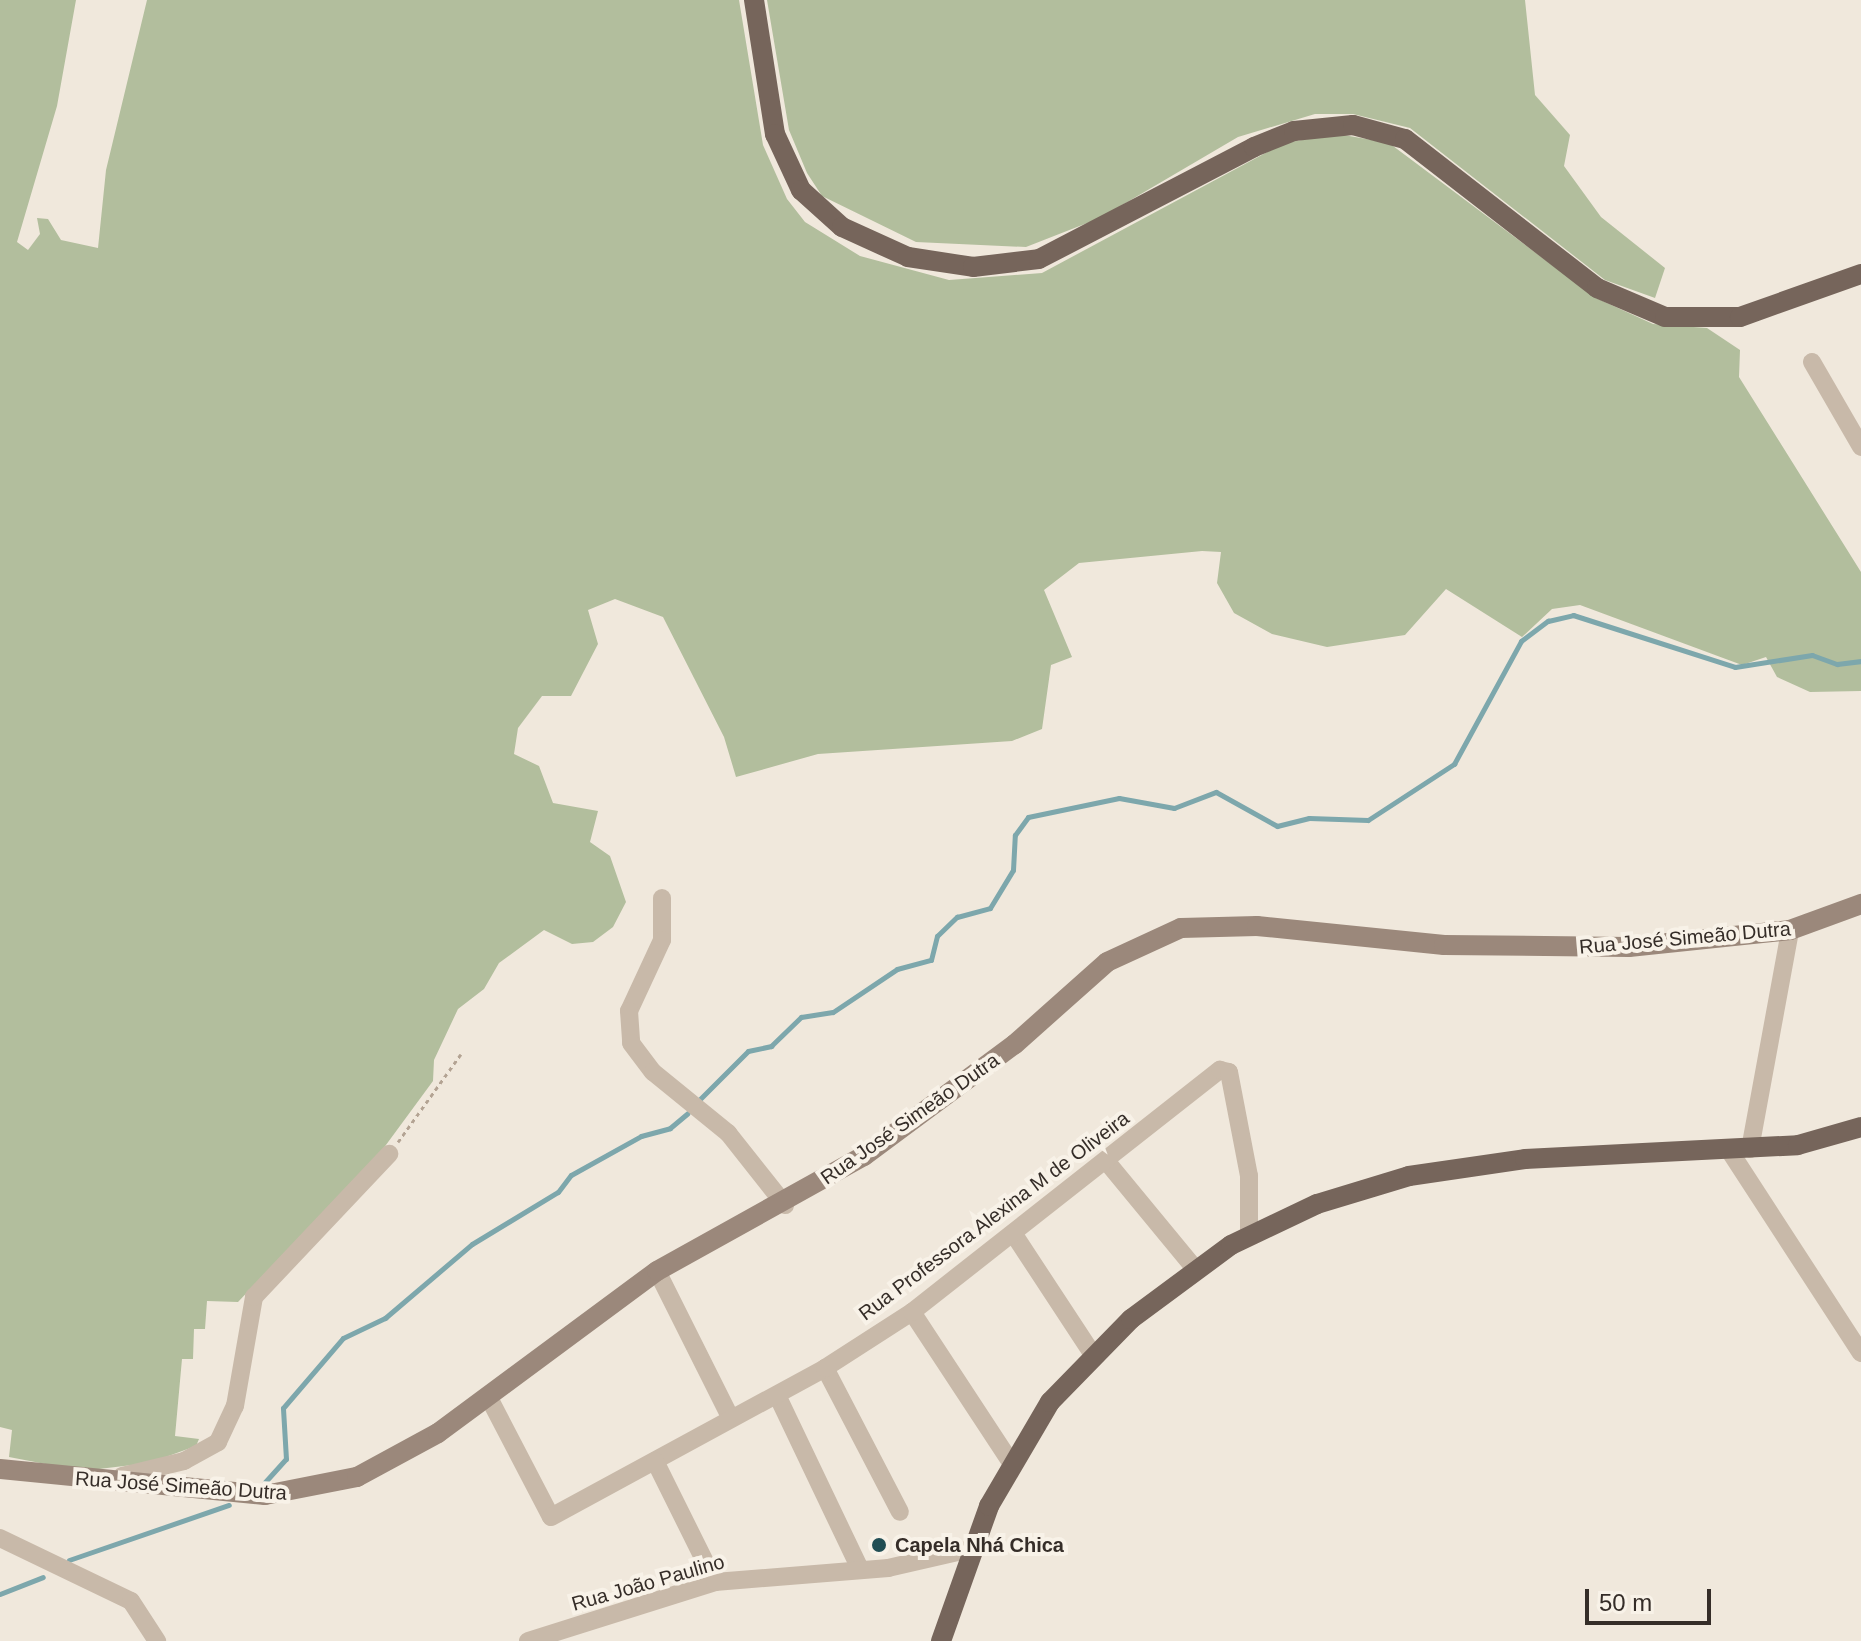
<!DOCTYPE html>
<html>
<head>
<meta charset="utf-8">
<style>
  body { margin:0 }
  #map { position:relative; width:1861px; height:1641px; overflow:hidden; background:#f0e8dc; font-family:Arial,sans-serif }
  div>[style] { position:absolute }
  .green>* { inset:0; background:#b2be9d }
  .stream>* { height:5px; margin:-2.5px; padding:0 2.5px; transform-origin:2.5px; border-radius:2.5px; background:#7da7ac }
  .path>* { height:3px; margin-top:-1.5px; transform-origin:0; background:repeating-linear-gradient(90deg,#b3a393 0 4px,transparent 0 8px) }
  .street>* { height:18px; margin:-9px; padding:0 9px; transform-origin:9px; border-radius:9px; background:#c8b9a9 }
  .secondary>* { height:20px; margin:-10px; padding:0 10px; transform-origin:10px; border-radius:10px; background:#9b887b }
  .primary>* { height:20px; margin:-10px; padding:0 10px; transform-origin:10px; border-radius:10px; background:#76655b }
  .dots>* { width:22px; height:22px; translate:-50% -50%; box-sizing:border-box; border:4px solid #f8f2e8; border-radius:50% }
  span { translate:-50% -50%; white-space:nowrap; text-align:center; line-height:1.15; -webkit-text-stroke:8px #f8f2e8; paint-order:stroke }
  .street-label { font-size:20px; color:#352d28 }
  .poi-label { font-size:20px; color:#352d28; font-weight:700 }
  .left { translate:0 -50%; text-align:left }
  .scale { position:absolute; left:1585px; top:1589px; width:126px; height:36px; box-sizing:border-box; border:4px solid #352d28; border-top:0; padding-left:10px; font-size:24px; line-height:28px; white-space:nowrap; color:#352d28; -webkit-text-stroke:6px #f8f2e8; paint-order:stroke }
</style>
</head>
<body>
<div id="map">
  <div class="green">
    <div style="clip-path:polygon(0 0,76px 0,57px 106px,17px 242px,28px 250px,40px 234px,37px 218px,48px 219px,61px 240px,98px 248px,106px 170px,147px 0,739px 0,763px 145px,787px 199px,805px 222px,860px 256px,949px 280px,1042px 273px,1284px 143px,1338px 134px,1389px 143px,1596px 298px,1653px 324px,1707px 328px,1740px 350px,1739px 377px,1861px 572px,1861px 691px,1810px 692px,1777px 677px,1766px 657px,1742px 665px,1580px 605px,1552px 609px,1522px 637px,1446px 589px,1405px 635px,1327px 647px,1272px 634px,1234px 613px,1217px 583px,1221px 552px,1202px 551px,1079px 563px,1044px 590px,1072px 657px,1051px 665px,1042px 729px,1012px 741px,818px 754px,736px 777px,724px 737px,663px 617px,615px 599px,588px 610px,598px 644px,571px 696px,542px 696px,518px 728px,514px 754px,539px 766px,553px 803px,598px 811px,590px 842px,610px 856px,626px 902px,613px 927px,593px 942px,572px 944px,544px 930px,499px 963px,484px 989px,458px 1009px,434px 1060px,433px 1081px,383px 1149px,238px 1302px,207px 1301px,205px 1329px,194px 1329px,193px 1359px,182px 1359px,175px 1436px,199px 1439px,196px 1446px,149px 1463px,82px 1471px,9px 1457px,12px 1430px,0 1427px)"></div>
    <div style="clip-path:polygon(767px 0,1525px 0,1535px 95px,1570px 135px,1564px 166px,1601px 217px,1665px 268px,1655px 298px,1605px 280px,1410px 128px,1353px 114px,1315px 114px,1238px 137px,1100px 218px,1026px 247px,916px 242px,822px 196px,807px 173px,789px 130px)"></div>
  </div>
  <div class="stream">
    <div style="left:699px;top:1100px;width:69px;rotate:-45deg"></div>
    <div style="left:748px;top:1051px;width:24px;rotate:-12deg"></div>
    <div style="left:771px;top:1046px;width:42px;rotate:-44deg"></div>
    <div style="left:801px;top:1017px;width:32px;rotate:-9deg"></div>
    <div style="left:833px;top:1012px;width:77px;rotate:-33.9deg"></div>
    <div style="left:897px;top:969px;width:35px;rotate:-15deg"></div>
    <div style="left:931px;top:960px;width:25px;rotate:-76deg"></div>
    <div style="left:937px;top:936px;width:28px;rotate:-44deg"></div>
    <div style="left:957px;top:917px;width:34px;rotate:-15deg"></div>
    <div style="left:990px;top:908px;width:44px;rotate:-58.8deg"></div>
    <div style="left:1013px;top:870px;width:35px;rotate:-87deg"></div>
    <div style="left:1015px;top:835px;width:22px;rotate:-54deg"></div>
    <div style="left:1028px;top:817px;width:93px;rotate:-11.8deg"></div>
    <div style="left:1119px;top:798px;width:56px;rotate:10.3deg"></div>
    <div style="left:1174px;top:808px;width:45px;rotate:-20.9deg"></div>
    <div style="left:1216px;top:792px;width:70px;rotate:29.1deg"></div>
    <div style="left:1277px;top:826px;width:33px;rotate:-14deg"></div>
    <div style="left:1309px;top:818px;width:59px;rotate:1.9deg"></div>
    <div style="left:1368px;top:820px;width:103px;rotate:-33.1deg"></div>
    <div style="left:1454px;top:764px;width:140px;rotate:-61.4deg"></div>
    <div style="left:1521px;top:641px;width:34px;rotate:-37deg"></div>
    <div style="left:1548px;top:621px;width:26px;rotate:-13deg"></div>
    <div style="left:1573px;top:615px;width:170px;rotate:17.8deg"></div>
    <div style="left:1735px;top:667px;width:78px;rotate:-8.9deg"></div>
    <div style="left:1812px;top:655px;width:27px;rotate:20deg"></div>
    <div style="left:1837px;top:664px;width:24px;rotate:-7deg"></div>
    <div style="left:265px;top:1482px;width:31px;rotate:-48deg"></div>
    <div style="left:286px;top:1459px;width:51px;rotate:-93.4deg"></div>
    <div style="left:283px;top:1408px;width:92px;rotate:-49.4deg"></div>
    <div style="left:343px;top:1338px;width:47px;rotate:-25.5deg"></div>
    <div style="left:385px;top:1318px;width:114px;rotate:-40.4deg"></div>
    <div style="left:472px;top:1244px;width:100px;rotate:-31.2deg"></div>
    <div style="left:558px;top:1192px;width:21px;rotate:-53deg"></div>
    <div style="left:571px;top:1175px;width:80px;rotate:-29.1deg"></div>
    <div style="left:641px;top:1136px;width:30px;rotate:-15deg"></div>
    <div style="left:670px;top:1128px;width:23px;rotate:-40deg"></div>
    <div style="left:69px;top:1560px;width:169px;rotate:-19deg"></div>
    <div style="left:0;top:1594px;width:46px;rotate:-21.6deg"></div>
  </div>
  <div class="path">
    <div style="left:398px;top:1142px;width:108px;rotate:-54.4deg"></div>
  </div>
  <div class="street">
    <div style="left:1812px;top:362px;width:98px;rotate:60deg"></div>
    <div style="left:662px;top:898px;width:42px;rotate:90deg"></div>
    <div style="left:662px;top:940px;width:78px;rotate:114.9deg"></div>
    <div style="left:629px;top:1011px;width:32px;rotate:86deg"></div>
    <div style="left:631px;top:1043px;width:36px;rotate:53deg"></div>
    <div style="left:653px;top:1072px;width:97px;rotate:39.1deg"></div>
    <div style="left:728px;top:1133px;width:92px;rotate:51.6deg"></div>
    <div style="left:1750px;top:1149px;width:223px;rotate:-79.6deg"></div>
    <div style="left:1729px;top:1150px;width:242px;rotate:57deg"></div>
    <div style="left:1107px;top:1162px;width:140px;rotate:50.5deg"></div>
    <div style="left:1013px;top:1233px;width:146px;rotate:56.7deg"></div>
    <div style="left:657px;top:1271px;width:161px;rotate:63.4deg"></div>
    <div style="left:912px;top:1312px;width:182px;rotate:56.7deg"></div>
    <div style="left:825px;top:1368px;width:162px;rotate:62.5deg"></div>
    <div style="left:777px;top:1395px;width:193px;rotate:64.5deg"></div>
    <div style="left:488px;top:1396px;width:136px;rotate:62.5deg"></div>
    <div style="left:551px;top:1517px;width:312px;rotate:-28.5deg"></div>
    <div style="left:825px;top:1368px;width:103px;rotate:-32.8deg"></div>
    <div style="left:912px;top:1312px;width:392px;rotate:-38.2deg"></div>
    <div style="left:1220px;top:1070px;width:9px;rotate:13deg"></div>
    <div style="left:1229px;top:1072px;width:106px;rotate:79.1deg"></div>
    <div style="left:1249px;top:1176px;width:60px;rotate:90deg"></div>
    <div style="left:655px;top:1461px;width:135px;rotate:63.6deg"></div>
    <div style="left:122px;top:1476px;width:64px;rotate:-13.6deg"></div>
    <div style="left:184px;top:1461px;width:39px;rotate:-29deg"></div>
    <div style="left:218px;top:1442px;width:40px;rotate:-65deg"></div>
    <div style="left:235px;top:1406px;width:111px;rotate:-80.1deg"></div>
    <div style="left:254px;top:1297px;width:197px;rotate:-46.6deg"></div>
    <div style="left:0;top:1538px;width:145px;rotate:25.7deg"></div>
    <div style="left:131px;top:1601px;width:48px;rotate:57deg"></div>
    <div style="left:528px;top:1641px;width:196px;rotate:-17.5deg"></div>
    <div style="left:715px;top:1582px;width:174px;rotate:-4.6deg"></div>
    <div style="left:888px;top:1568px;width:85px;rotate:-12.9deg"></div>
  </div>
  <div class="secondary">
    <div style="left:0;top:1469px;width:266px;rotate:5.6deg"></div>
    <div style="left:265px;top:1495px;width:94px;rotate:-11.1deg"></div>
    <div style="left:357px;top:1477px;width:92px;rotate:-28.5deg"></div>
    <div style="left:438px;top:1433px;width:272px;rotate:-36.5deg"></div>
    <div style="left:657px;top:1271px;width:237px;rotate:-29.1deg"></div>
    <div style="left:864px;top:1156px;width:188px;rotate:-36.6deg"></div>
    <div style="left:1015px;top:1044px;width:123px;rotate:-41.7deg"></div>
    <div style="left:1107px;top:962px;width:81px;rotate:-24.7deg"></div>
    <div style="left:1181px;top:928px;width:76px;rotate:-1.5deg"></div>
    <div style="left:1257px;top:926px;width:188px;rotate:5.8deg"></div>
    <div style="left:1444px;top:945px;width:185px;rotate:0.6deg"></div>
    <div style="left:1629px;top:947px;width:162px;rotate:-6deg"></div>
    <div style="left:1790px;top:930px;width:76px;rotate:-20.1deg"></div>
  </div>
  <div class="primary">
    <div style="left:754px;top:0;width:136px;rotate:81.1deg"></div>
    <div style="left:775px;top:134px;width:62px;rotate:65.1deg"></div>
    <div style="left:801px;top:190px;width:55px;rotate:42.1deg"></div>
    <div style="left:842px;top:227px;width:72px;rotate:24.4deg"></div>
    <div style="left:908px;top:257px;width:66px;rotate:8.7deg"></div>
    <div style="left:973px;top:267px;width:66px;rotate:-6.9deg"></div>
    <div style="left:1039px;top:259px;width:242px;rotate:-27.5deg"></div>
    <div style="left:1254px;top:147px;width:43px;rotate:-21.8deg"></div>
    <div style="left:1294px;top:131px;width:59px;rotate:-5.8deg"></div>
    <div style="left:1353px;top:125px;width:54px;rotate:15.1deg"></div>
    <div style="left:1405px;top:139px;width:243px;rotate:37.8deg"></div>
    <div style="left:1597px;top:288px;width:74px;rotate:23.1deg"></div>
    <div style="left:1665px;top:317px;width:75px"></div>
    <div style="left:1740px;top:317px;width:128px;rotate:-19.6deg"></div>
    <div style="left:941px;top:1641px;width:143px;rotate:-70.4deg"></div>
    <div style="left:989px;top:1506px;width:121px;rotate:-59.6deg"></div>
    <div style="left:1050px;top:1402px;width:116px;rotate:-45.7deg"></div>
    <div style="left:1131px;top:1319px;width:124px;rotate:-36.5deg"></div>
    <div style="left:1231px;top:1245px;width:95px;rotate:-25.5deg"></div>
    <div style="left:1317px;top:1204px;width:96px;rotate:-16.9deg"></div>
    <div style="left:1409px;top:1176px;width:117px;rotate:-8.3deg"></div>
    <div style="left:1525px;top:1159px;width:273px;rotate:-2.9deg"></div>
    <div style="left:1798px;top:1145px;width:66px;rotate:-15.9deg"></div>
  </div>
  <div class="dots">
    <div style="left:879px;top:1545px;background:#214e54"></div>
  </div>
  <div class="street-label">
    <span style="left:1685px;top:938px;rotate:-5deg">Rua José Simeão Dutra</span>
    <span style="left:910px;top:1119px;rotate:-35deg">Rua José Simeão Dutra</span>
    <span style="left:994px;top:1216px;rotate:-37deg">Rua Professora Alexina M de Oliveira</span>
    <span style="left:181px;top:1486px;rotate:4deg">Rua José Simeão Dutra</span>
    <span style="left:648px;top:1583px;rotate:-16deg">Rua João Paulino</span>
  </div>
  <div class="poi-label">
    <span class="left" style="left:895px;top:1545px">Capela Nhá Chica</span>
  </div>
  <div class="scale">50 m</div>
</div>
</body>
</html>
